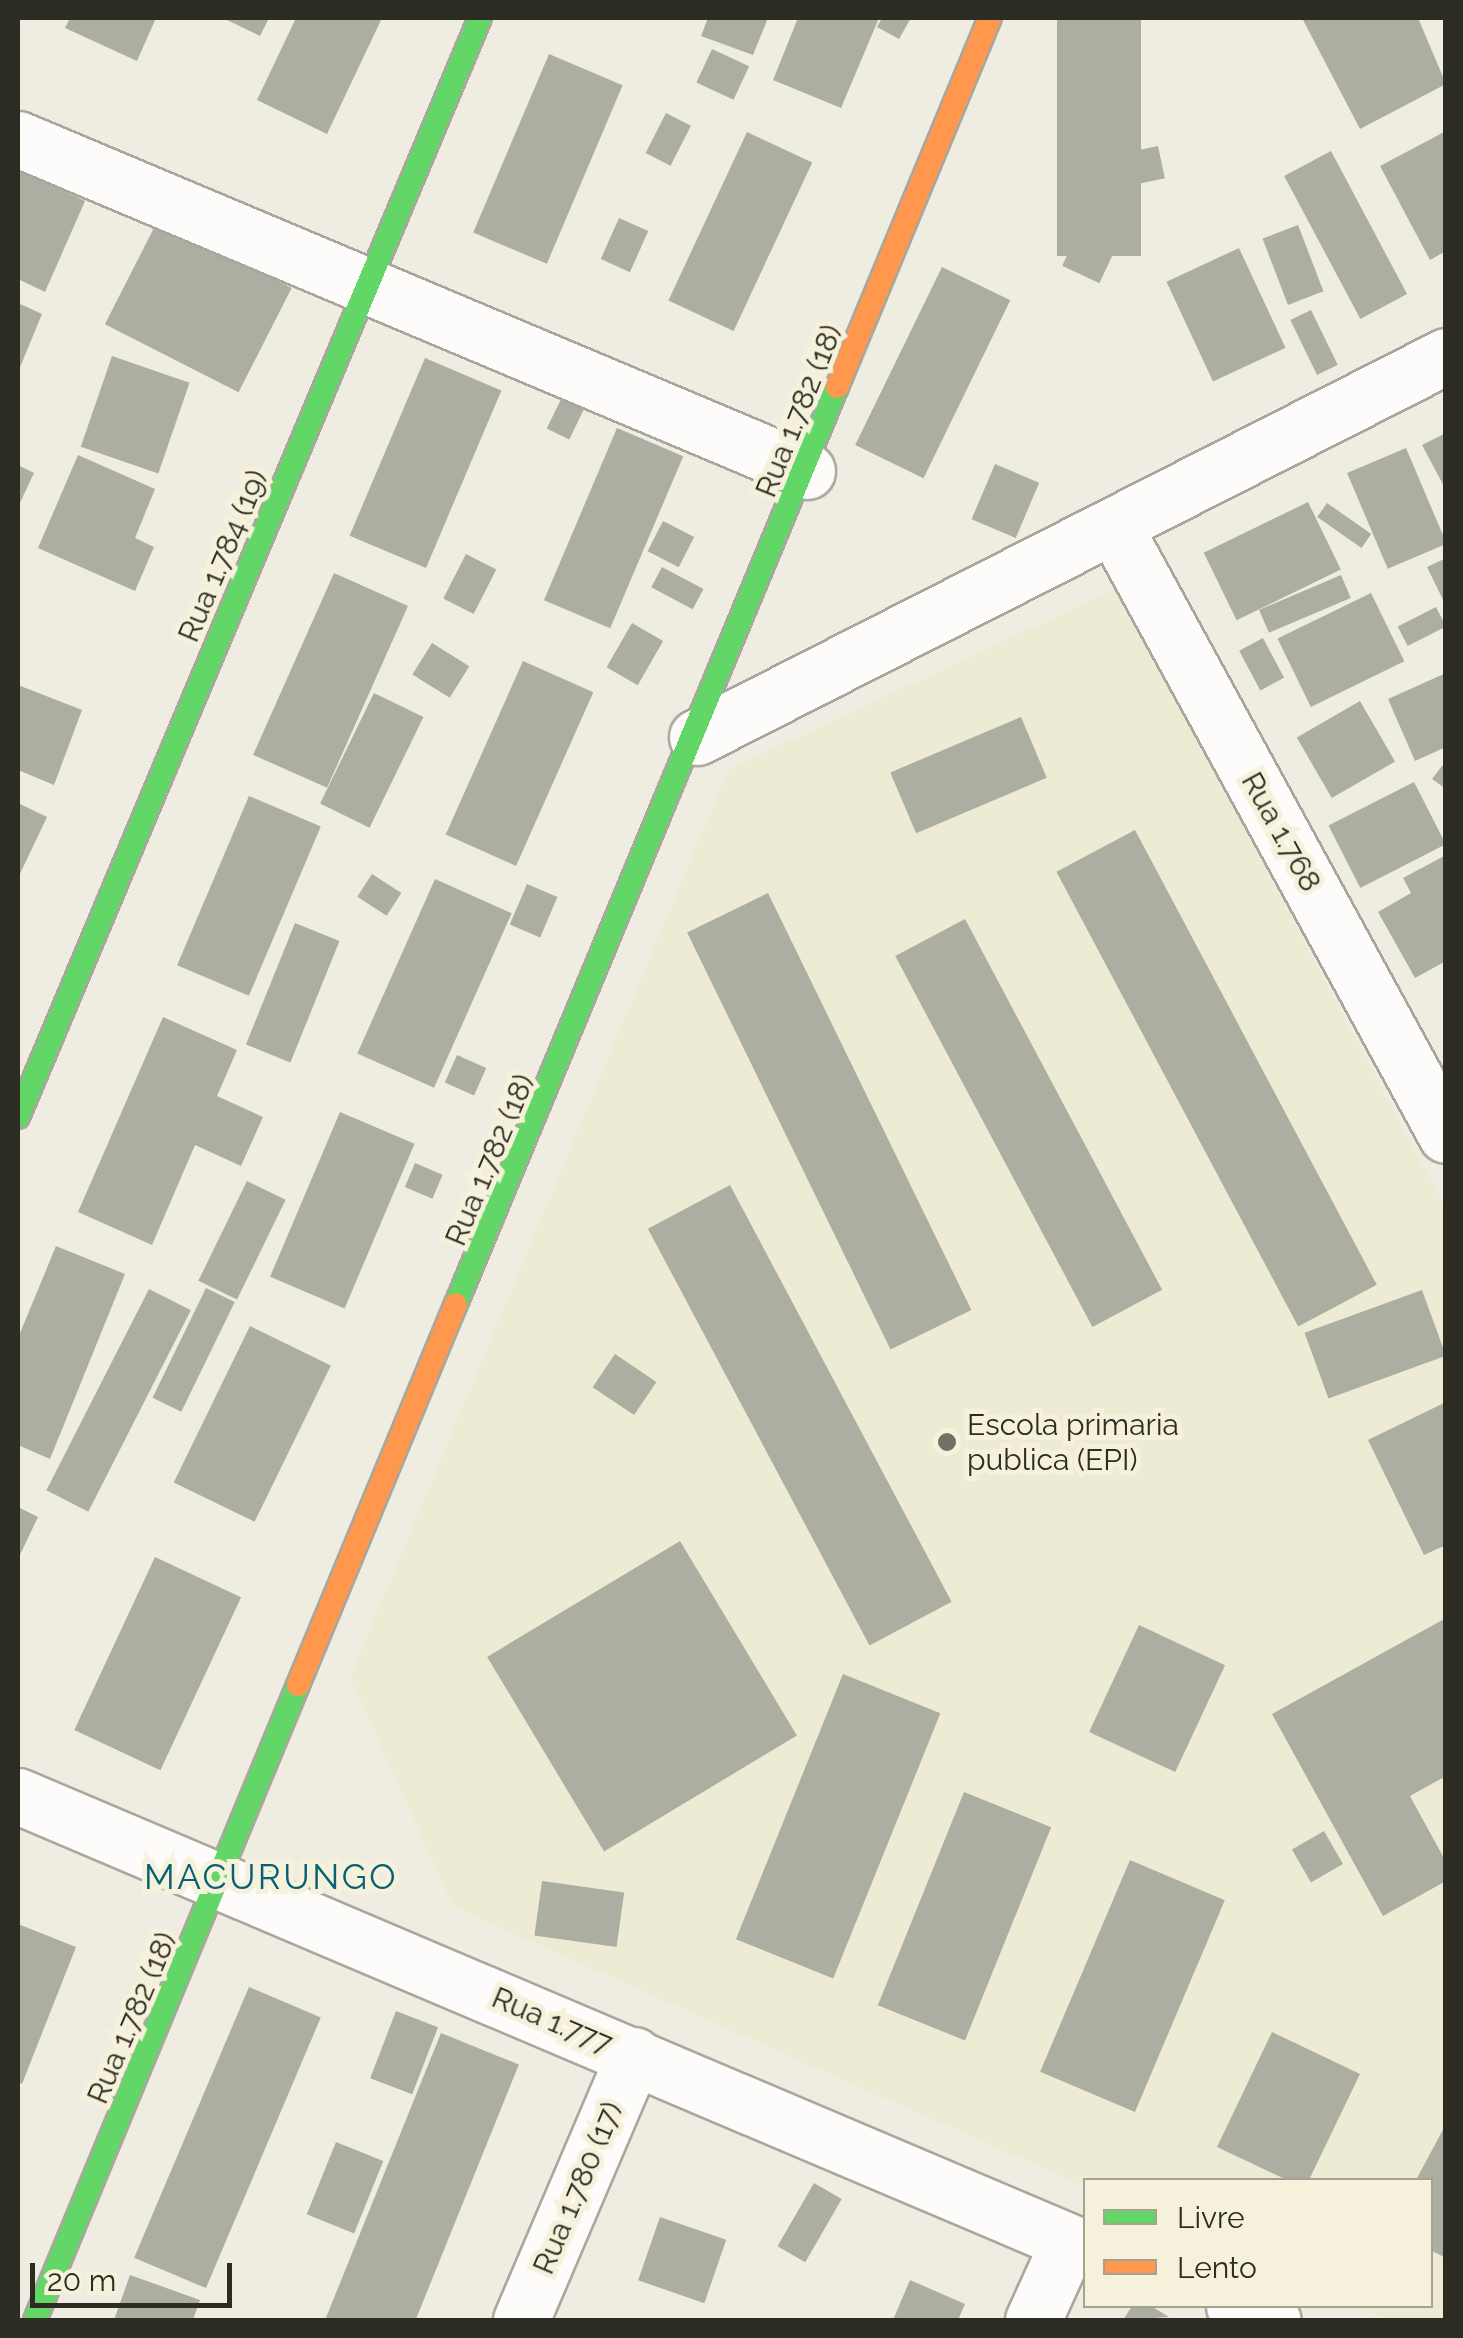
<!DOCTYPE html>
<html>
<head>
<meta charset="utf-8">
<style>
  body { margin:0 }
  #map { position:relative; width:1463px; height:2338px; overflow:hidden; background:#efede1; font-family:Raleway,sans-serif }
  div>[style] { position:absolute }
  .built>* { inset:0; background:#eeebd5 }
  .building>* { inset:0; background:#acaea2; transform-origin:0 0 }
  .roads { filter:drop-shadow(2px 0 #a9a79d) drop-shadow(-2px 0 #a9a79d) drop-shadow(0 2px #a9a79d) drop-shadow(0 -2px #a9a79d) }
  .street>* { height:55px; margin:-27.5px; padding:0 27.5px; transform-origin:27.5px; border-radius:27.5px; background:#fdfcfa }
  .fast>* { height:22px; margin:-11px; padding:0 11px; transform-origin:11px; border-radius:11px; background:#63d668 }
  .slow>* { height:22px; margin:-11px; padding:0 11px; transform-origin:11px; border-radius:11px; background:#ff974d }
  .dots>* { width:28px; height:28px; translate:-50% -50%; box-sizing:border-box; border:5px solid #f5f1db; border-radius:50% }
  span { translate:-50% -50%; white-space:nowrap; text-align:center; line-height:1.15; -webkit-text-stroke:10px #f5f1db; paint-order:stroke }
  .street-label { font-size:30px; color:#2d2c23 }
  .poi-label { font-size:30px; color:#2d2c23 }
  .left { translate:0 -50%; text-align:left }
  .quarter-label { font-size:35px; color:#066174; letter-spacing:2.5px }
  .frame { position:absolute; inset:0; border:20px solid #2d2c23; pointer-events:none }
  .legend { position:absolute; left:1083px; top:2178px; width:350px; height:130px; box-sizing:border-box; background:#f5f1db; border:2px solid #a5a291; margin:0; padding:12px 18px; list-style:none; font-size:30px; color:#2d2c23 }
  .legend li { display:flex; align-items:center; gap:20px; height:50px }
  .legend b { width:50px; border:2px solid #a5a291 }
  .scale { position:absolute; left:30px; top:2263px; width:202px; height:45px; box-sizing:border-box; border:5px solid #2d2c23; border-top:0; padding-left:12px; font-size:30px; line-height:35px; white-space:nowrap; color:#2d2c23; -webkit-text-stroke:8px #f5f1db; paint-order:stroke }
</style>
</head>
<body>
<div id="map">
  <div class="built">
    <div style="clip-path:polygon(1117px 588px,1445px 1207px,1445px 2320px,1389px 2320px,1355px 2306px,1430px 2306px,1430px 2180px,1085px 2187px,453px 1907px,350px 1677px,728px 770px)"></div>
  </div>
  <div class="building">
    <div style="clip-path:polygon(70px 18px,156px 18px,137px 61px,65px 28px)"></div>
    <div style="clip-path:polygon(223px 18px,269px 18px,260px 36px)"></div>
    <div style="clip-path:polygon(296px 18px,382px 18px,327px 134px,257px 100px)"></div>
    <div style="clip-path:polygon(708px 18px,768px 18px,753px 55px,701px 36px)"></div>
    <div style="clip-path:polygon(798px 18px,879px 18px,841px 108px,773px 80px)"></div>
    <div style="clip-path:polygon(882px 18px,911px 18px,899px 39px,877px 27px)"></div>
    <div style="left:1057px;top:18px;width:84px;height:238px"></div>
    <div style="clip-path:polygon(1302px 18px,1418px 18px,1446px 84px,1360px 129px)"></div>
    <div style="left:712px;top:49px;width:41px;height:37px;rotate:25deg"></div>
    <div style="left:549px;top:54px;width:80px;height:194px;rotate:23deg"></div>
    <div style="left:666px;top:113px;width:28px;height:45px;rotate:27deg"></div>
    <div style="clip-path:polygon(1446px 131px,1446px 251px,1430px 260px,1380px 166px)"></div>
    <div style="left:747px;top:132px;width:72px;height:186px;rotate:25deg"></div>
    <div style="left:1158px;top:146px;width:33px;height:35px;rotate:78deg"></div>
    <div style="left:1331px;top:151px;width:162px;height:53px;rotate:62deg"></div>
    <div style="clip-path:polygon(18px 169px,85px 201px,45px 292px,18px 279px)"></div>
    <div style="left:1099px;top:187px;width:41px;height:87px;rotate:25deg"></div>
    <div style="left:619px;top:218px;width:32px;height:45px;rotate:24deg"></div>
    <div style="left:158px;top:220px;width:150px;height:117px;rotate:27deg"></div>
    <div style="left:1298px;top:225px;width:71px;height:38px;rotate:69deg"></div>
    <div style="left:1239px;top:248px;width:110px;height:80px;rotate:65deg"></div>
    <div style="left:942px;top:267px;width:76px;height:198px;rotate:26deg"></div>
    <div style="clip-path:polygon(18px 303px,42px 314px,18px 372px)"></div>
    <div style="left:1311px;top:310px;width:61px;height:23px;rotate:64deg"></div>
    <div style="left:112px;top:356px;width:82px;height:96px;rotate:19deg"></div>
    <div style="left:425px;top:358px;width:83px;height:193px;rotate:23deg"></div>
    <div style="left:566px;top:389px;width:25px;height:44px;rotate:26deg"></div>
    <div style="left:617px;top:428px;width:72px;height:187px;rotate:23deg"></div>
    <div style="clip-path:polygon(1446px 433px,1446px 490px,1422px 445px)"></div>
    <div style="left:1406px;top:448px;width:104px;height:64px;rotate:67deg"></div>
    <div style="clip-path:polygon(78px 455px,155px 489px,135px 538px,154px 547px,135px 591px,38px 548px)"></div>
    <div style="left:995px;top:464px;width:48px;height:60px;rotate:23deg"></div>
    <div style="clip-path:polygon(18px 465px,34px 473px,18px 507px)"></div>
    <div style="left:1308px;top:502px;width:75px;height:116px;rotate:64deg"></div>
    <div style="left:1327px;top:503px;width:54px;height:17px;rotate:35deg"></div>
    <div style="left:663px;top:521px;width:35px;height:34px;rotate:27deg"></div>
    <div style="left:466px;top:554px;width:34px;height:50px;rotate:27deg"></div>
    <div style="clip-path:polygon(1446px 558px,1446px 606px,1427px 567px)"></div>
    <div style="left:662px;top:567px;width:47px;height:23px;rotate:28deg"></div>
    <div style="left:334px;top:573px;width:81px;height:199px;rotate:24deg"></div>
    <div style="left:1341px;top:575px;width:25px;height:89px;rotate:67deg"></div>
    <div style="left:1371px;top:593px;width:76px;height:104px;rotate:64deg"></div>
    <div style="left:1436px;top:607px;width:22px;height:43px;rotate:63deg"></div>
    <div style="left:632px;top:623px;width:36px;height:51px;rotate:30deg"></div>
    <div style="left:1263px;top:638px;width:45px;height:27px;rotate:62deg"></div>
    <div style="left:432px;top:643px;width:44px;height:37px;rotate:32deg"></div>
    <div style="left:523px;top:661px;width:77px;height:190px;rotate:24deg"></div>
    <div style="clip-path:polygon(1446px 673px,1446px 747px,1415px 761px,1388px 699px)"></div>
    <div style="clip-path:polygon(18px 685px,82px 710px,54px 785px,18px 770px)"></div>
    <div style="left:374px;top:693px;width:55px;height:123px;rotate:26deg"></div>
    <div style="left:1360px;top:701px;width:70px;height:73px;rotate:60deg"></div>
    <div style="left:1021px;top:717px;width:66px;height:142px;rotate:67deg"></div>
    <div style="clip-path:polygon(1446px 761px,1446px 789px,1432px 779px)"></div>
    <div style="left:1414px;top:782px;width:70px;height:96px;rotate:63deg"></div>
    <div style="left:249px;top:796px;width:78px;height:184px;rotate:23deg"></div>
    <div style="clip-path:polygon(18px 803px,47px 817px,18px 878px)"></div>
    <div style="left:1135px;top:830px;width:515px;height:89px;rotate:62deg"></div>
    <div style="clip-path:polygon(1446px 855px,1446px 961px,1415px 978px,1378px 912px,1411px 893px,1403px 878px)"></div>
    <div style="left:372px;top:874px;width:35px;height:27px;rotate:33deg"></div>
    <div style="left:435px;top:879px;width:84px;height:191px;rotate:24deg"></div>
    <div style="left:527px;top:884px;width:33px;height:44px;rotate:23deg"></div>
    <div style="left:768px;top:893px;width:464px;height:90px;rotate:64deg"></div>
    <div style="left:965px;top:919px;width:420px;height:79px;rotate:62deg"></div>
    <div style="left:295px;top:923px;width:48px;height:131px;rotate:22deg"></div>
    <div style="clip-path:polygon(163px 1017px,237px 1050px,217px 1096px,263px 1117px,241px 1166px,195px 1145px,152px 1245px,78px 1212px)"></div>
    <div style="left:457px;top:1055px;width:32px;height:30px;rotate:24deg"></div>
    <div style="left:340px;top:1112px;width:81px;height:179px;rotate:23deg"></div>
    <div style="left:415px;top:1163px;width:30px;height:26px;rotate:23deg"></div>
    <div style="left:247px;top:1181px;width:43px;height:111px;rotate:26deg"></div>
    <div style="left:730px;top:1185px;width:472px;height:93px;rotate:62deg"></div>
    <div style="clip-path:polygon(56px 1246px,125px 1274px,50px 1459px,18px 1445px,18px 1338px)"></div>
    <div style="left:206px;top:1288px;width:32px;height:122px;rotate:26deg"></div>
    <div style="left:149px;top:1289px;width:47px;height:226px;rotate:27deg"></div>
    <div style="left:1422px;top:1290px;width:70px;height:125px;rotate:70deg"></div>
    <div style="left:250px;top:1326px;width:90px;height:174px;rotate:26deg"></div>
    <div style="left:615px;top:1354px;width:50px;height:40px;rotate:34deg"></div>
    <div style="clip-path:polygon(1446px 1402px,1446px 1545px,1424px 1555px,1368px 1440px)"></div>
    <div style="clip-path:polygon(18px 1507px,38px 1517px,18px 1559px)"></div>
    <div style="left:680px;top:1541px;width:227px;height:225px;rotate:59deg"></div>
    <div style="left:155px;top:1557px;width:95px;height:191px;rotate:25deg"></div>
    <div style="clip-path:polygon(1446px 1618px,1446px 1776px,1410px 1796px,1446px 1862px,1446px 1881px,1383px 1916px,1272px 1714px)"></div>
    <div style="left:1139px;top:1625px;width:95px;height:118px;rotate:25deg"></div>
    <div style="left:843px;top:1674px;width:105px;height:286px;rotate:22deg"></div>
    <div style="left:964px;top:1792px;width:94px;height:230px;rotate:22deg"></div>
    <div style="left:1324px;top:1831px;width:38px;height:37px;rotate:60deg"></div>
    <div style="left:1130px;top:1860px;width:103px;height:230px;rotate:23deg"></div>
    <div style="left:542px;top:1881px;width:83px;height:55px;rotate:8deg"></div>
    <div style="clip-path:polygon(18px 1924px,76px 1947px,22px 2084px,18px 2082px)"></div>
    <div style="left:249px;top:1987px;width:78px;height:294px;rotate:23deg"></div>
    <div style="left:396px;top:2011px;width:45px;height:72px;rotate:21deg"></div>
    <div style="clip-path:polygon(1272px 2032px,1360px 2074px,1309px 2180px,1287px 2180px,1217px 2147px)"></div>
    <div style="left:441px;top:2033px;width:84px;height:310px;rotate:22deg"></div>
    <div style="clip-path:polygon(1446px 2124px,1446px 2258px,1430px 2250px,1430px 2180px,1416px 2180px)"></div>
    <div style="left:336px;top:2142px;width:51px;height:78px;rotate:22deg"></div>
    <div style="left:814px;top:2183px;width:32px;height:73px;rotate:30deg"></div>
    <div style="left:660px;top:2217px;width:70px;height:67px;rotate:19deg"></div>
    <div style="clip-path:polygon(130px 2275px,200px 2300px,193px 2320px,114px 2320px)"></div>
    <div style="clip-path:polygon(910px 2280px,965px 2304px,958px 2320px,893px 2320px)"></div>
    <div style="clip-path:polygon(1132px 2306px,1151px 2306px,1169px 2317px,1123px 2320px)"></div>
  </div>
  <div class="roads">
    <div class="street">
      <div style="left:18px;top:139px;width:856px;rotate:22.82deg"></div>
      <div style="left:1116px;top:530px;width:689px;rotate:61.39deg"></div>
      <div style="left:697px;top:737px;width:840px;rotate:-26.96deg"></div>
      <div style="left:18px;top:1796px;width:1160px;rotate:22.98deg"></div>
      <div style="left:1234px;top:2306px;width:41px;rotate:19.7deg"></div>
      <div style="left:521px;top:2320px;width:288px;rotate:-66.9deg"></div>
      <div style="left:1033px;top:2320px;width:85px;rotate:-65.6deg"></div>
    </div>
    <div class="fast">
      <div style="left:18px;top:1117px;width:1192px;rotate:-67.2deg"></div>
      <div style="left:456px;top:1304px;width:993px;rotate:-67.44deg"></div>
      <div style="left:35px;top:2320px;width:687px;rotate:-67.5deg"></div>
    </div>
    <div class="slow">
      <div style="left:837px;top:387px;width:399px;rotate:-67.5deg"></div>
      <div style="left:298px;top:1685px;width:412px;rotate:-67.5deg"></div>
    </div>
  </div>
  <div class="dots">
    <div style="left:947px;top:1442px;background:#717066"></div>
  </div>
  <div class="street-label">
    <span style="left:799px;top:411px;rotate:-68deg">Rua 1.782 (18)</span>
    <span style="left:223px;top:556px;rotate:-67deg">Rua 1.784 (19)</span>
    <span style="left:1281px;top:832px;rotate:61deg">Rua 1.768</span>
    <span style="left:490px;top:1160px;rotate:-67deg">Rua 1.782 (18)</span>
    <span style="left:132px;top:2018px;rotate:-67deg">Rua 1.782 (18)</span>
    <span style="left:552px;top:2021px;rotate:23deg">Rua 1.777</span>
    <span style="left:578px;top:2188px;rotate:-67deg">Rua 1.780 (17)</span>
  </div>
  <div class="poi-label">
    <span class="left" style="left:967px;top:1442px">Escola primaria<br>publica (EPI)</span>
  </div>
  <div class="quarter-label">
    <span style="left:271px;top:1877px">MACURUNGO</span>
  </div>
  <div class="frame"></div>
  <ul class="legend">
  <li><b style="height:12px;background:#63d668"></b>Livre</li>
  <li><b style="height:12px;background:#ff974d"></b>Lento</li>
  </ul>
  <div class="scale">20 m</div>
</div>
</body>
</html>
